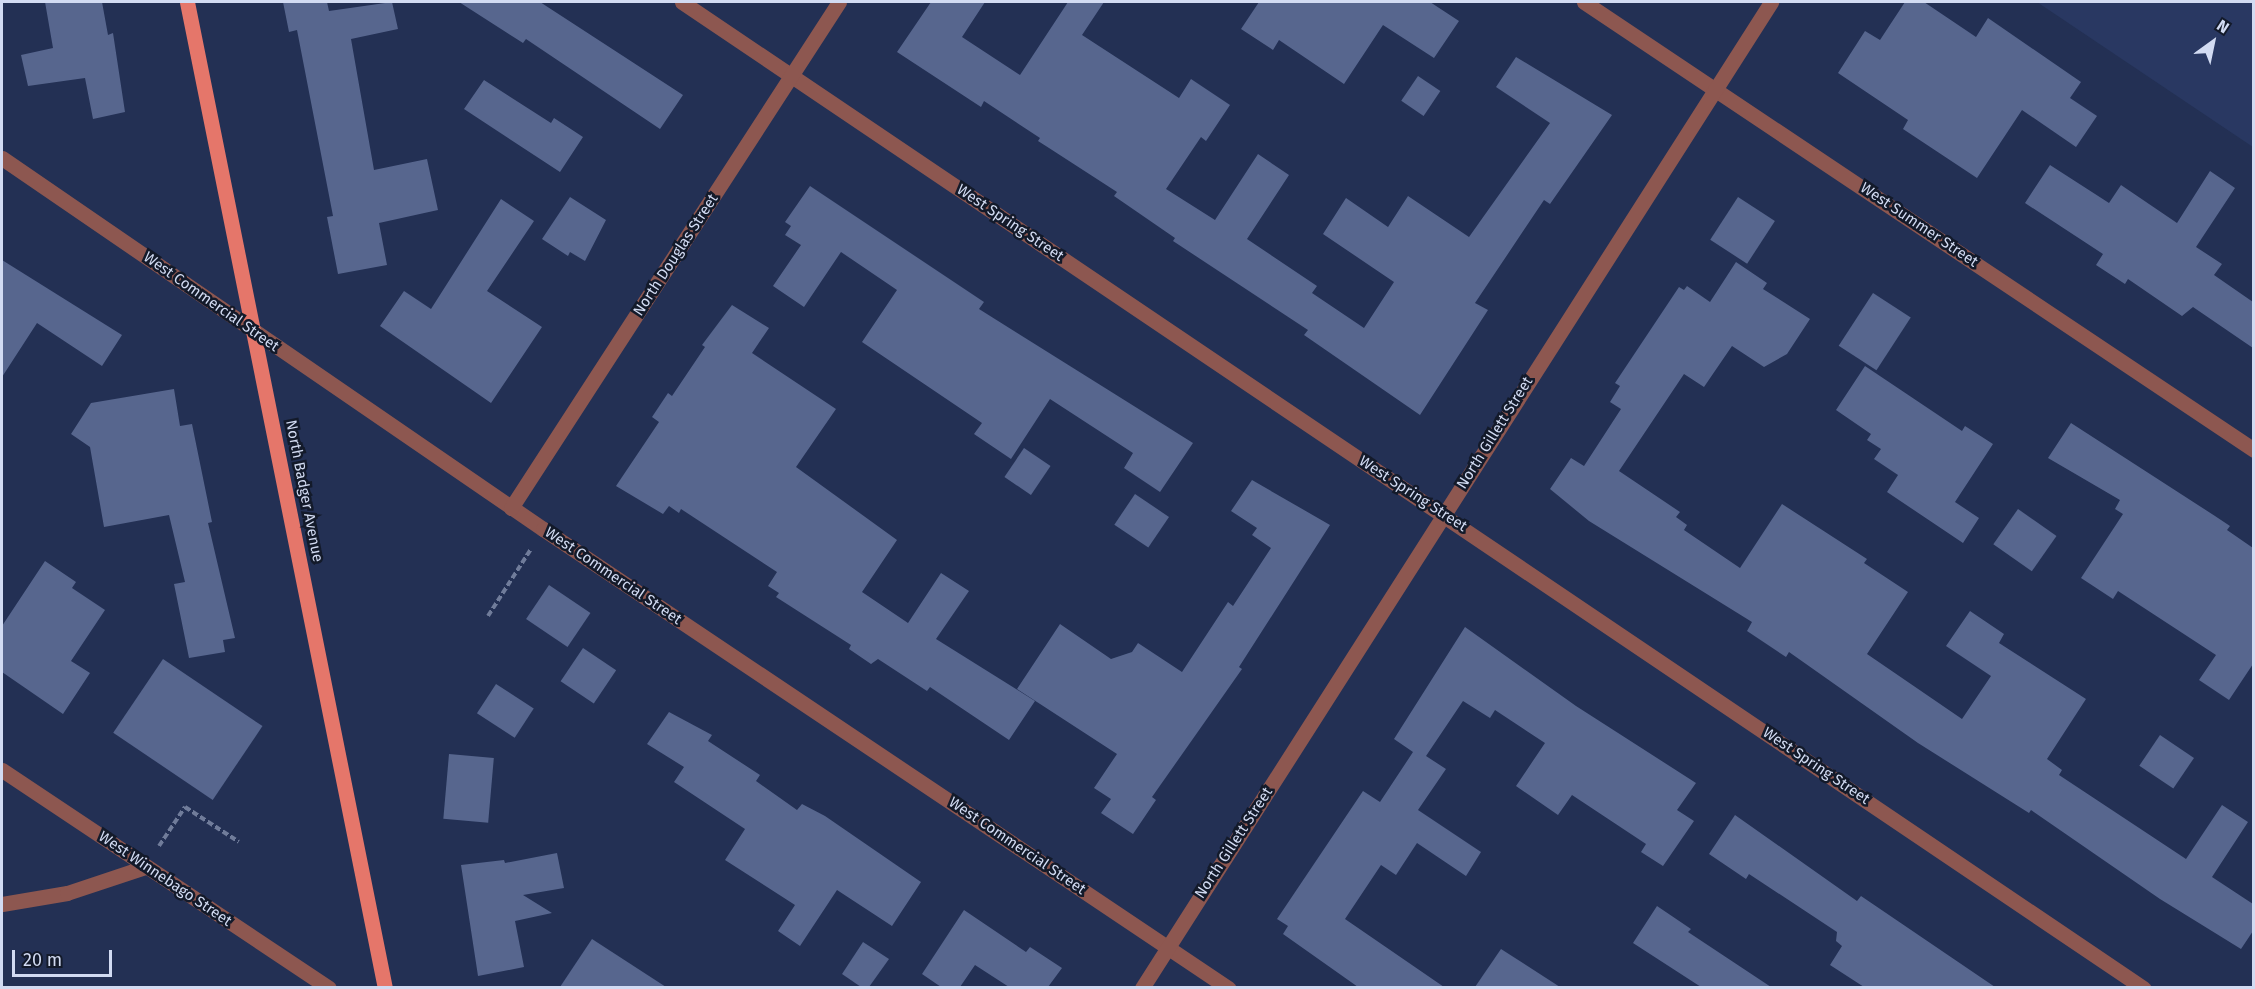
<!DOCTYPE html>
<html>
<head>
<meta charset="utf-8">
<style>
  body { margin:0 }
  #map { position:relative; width:2255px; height:989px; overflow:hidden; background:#233054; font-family:"Fira Sans",sans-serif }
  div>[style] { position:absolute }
  .built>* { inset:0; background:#293862 }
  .building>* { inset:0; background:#57668e; transform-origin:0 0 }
  .path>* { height:4px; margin-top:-2px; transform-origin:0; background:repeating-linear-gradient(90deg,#707c9a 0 6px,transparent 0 9px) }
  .minor>* { height:15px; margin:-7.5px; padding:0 7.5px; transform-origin:7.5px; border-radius:7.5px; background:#8d5750 }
  .major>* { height:15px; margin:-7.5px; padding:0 7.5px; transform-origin:7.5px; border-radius:7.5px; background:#e5766a }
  span { translate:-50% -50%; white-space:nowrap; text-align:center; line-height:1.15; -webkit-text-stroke:5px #131a2a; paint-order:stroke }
  .street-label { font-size:15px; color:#d2dbf2 }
  .frame { position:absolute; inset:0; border:3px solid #d2dbf2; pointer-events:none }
  .north { position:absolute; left:2183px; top:12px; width:60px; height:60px; -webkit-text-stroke:4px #131a2a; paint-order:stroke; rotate:33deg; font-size:16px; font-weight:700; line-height:24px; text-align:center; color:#d2dbf2 }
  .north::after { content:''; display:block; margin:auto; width:21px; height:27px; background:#d2dbf2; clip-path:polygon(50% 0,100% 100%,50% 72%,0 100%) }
  .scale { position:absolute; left:12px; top:950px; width:100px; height:27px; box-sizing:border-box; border:3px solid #d2dbf2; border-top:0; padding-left:8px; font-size:18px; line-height:21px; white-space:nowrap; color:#d2dbf2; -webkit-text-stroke:4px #131a2a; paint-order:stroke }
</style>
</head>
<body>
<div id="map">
  <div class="built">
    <div style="clip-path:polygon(2037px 2px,2253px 2px,2253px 147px)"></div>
  </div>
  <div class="building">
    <div style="clip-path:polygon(45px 2px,102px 2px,108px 35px,113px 33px,125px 112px,93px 119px,85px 78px,28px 86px,21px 55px,53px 48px)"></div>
    <div style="clip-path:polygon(283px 2px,327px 2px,329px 11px,392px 2px,398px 29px,351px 39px,374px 170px,427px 159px,438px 210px,379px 223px,387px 265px,338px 274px,327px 217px,333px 216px,297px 30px,289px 32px)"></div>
    <div style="clip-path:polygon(459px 2px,540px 2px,683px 95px,660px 129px,526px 39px,523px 43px)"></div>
    <div style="clip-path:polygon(931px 2px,985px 2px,962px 37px,1020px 75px,1068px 2px,1104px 2px,1082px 35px,1179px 98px,1191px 79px,1230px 105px,1206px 141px,1201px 137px,1166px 189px,1215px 220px,1258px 154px,1289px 175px,1247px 239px,1317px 286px,1312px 293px,1364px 328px,1394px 282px,1323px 234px,1346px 198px,1388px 227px,1408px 196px,1469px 237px,1550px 123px,1496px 87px,1516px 57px,1612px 115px,1550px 204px,1544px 200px,1475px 303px,1488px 310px,1420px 415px,1304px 335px,1308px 330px,1173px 241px,1175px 238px,1114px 196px,1117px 192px,1049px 148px,1038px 141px,1040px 138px,984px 101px,981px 107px,897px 52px)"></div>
    <div style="clip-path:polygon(1259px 2px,1430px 2px,1459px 21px,1434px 58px,1383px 25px,1344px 84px,1279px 40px,1273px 50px,1241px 29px)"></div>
    <div style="clip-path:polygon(1905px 2px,1924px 2px,1976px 37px,1988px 18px,2081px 82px,2070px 98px,2097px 116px,2076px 147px,2022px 110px,1977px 178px,1903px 129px,1908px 120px,1838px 73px,1865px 31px,1880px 40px)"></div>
    <div style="left:1418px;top:76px;width:27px;height:30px;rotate:34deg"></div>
    <div style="clip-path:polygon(484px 80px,551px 123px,554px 118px,583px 137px,560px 172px,464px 109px)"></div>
    <div style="clip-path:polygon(2050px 165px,2109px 203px,2121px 185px,2177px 223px,2210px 171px,2235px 188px,2196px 247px,2222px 264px,2214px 275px,2253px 302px,2253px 348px,2193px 307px,2182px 316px,2128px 279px,2125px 284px,2096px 265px,2103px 254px,2025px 203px)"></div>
    <div style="clip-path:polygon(810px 186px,984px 302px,979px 309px,1193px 443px,1160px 492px,1124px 468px,1133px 453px,1050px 399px,1011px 459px,974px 434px,982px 423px,862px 342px,897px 290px,841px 252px,804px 307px,773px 286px,801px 245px,785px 235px,791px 226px,785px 222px)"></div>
    <div style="clip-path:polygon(570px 197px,606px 220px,585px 261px,570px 252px,568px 256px,542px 239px)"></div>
    <div style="left:1738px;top:197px;width:44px;height:51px;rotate:33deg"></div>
    <div style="clip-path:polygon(501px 199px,534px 221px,487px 291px,542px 327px,491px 403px,380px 326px,404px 291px,431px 309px)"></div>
    <div style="clip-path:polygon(2px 260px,122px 335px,102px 366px,37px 323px,2px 377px)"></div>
    <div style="clip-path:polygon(1736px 262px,1767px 283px,1763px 289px,1810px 319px,1787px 354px,1764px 367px,1732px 346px,1704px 387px,1684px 374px,1619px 471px,1680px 512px,1676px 517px,1687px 525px,1684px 530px,1740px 568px,1782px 504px,1867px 559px,1864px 563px,1908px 592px,1867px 654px,1962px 719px,1991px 676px,1946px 646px,1970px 611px,2004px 634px,1999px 643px,2086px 699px,2047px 759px,2062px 770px,2059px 775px,2186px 859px,2222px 805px,2248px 822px,2212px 877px,2253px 904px,2253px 931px,2241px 949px,2160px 899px,2031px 810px,2029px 813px,1918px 743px,1789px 652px,1786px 657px,1747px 631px,1752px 622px,1589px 521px,1550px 489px,1571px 458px,1584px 466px,1621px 409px,1610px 402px,1620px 386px,1615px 383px,1679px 287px,1684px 290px,1687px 286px,1710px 302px)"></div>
    <div style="left:1873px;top:293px;width:45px;height:63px;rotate:33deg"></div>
    <div style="clip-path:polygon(732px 305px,769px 328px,752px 353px,836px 409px,796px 467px,897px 540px,862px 592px,908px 623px,941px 573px,969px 591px,936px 639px,1035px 701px,1009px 740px,930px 687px,927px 691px,878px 659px,871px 664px,849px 649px,851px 645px,776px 597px,779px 593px,768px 586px,777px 572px,681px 509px,679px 513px,669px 506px,663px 514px,616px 486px,659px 422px,652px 417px,668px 393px,672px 396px,705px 347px,702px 345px)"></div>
    <div style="clip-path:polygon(1865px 366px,1962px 431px,1965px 426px,1993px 444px,1955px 502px,1979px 518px,1963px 543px,1887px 492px,1898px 475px,1874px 459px,1881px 449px,1867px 440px,1871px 434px,1836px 410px)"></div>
    <div style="clip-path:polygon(174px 389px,180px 426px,192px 424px,212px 522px,208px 523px,235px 638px,223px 640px,225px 652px,189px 658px,174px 584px,185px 582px,169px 515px,104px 527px,90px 447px,71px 434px,91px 403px)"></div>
    <div style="clip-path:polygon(2071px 423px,2215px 516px,2230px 526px,2227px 530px,2253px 548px,2253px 664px,2229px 700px,2199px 680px,2216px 655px,2118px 591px,2113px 599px,2081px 578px,2123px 514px,2115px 509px,2120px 500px,2048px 458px)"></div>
    <div style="left:1024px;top:448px;width:32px;height:35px;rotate:34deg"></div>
    <div style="clip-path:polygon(1252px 480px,1330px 525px,1239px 667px,1242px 669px,1152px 797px,1156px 800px,1133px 834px,1101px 813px,1111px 799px,1094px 788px,1117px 754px,1017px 689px,1060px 624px,1111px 659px,1132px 652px,1138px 643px,1182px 672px,1228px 602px,1233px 606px,1271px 548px,1252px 535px,1257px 528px,1231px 511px)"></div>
    <div style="left:1135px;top:494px;width:41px;height:37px;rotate:34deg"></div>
    <div style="left:2018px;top:509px;width:47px;height:43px;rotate:35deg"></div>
    <div style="clip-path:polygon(45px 561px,76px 582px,72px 588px,105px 610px,71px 661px,90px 673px,63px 714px,2px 672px,2px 626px)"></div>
    <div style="left:549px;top:585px;width:50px;height:41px;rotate:34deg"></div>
    <div style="clip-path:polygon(1465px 627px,1576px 706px,1696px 783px,1677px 810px,1694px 821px,1663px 866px,1641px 852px,1646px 844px,1572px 795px,1558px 815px,1516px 786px,1545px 743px,1495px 710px,1490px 718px,1463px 701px,1426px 756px,1446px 769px,1418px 810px,1481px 852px,1466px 876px,1417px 843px,1396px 875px,1381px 865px,1345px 919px,1444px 987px,1358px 987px,1283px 934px,1288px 926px,1277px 919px,1363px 791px,1380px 802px,1413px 752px,1394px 739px)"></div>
    <div style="left:583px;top:648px;width:40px;height:40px;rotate:34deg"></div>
    <div style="left:163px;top:659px;width:120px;height:89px;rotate:34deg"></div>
    <div style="left:496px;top:684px;width:45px;height:35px;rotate:33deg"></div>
    <div style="clip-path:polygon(669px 712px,712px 735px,708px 741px,760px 775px,756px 781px,797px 810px,802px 804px,825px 816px,921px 882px,892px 926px,837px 890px,800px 946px,778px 931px,795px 905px,725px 860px,745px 829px,674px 782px,684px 767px,647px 744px)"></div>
    <div style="left:2160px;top:735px;width:41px;height:37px;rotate:34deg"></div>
    <div style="left:449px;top:754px;width:45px;height:65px;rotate:5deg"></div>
    <div style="clip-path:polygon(1735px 815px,1857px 901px,1861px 896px,1995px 987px,1864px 987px,1830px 965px,1842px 946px,1836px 941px,1837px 932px,1749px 874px,1746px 879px,1709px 854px)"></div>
    <div style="clip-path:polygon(557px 853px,564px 888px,523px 895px,552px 913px,515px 921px,524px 967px,478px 976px,461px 865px,504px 860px,505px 863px)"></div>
    <div style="clip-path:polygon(1657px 906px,1691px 929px,1688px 932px,1771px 987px,1701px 987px,1633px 943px)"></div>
    <div style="clip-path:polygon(964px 910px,1026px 952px,1030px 947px,1062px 968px,1048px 987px,1009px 987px,975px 965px,960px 987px,941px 987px,922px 974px)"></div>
    <div style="clip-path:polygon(592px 939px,666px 987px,560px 987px)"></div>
    <div style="clip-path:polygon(863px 942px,889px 959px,869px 987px,861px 987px,842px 974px)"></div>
    <div style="clip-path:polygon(1501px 949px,1560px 987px,1475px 987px)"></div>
  </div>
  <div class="path">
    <div style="left:488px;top:616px;width:80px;rotate:-57.3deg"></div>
    <div style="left:159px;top:846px;width:47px;rotate:-56.3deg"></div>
    <div style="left:185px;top:807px;width:64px;rotate:32.9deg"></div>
  </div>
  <div class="minor">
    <div style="left:682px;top:2px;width:1763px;rotate:34.01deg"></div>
    <div style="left:1584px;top:2px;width:806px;rotate:33.77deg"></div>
    <div style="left:2px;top:158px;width:656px;rotate:34.44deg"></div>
    <div style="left:543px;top:529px;width:825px;rotate:33.82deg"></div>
    <div style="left:511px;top:508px;width:603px;rotate:-57.05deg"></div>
    <div style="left:2px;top:770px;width:393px;rotate:33.7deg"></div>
    <div style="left:2px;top:904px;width:66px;rotate:-9.6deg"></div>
    <div style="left:67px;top:893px;width:82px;rotate:-18.4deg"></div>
    <div style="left:1142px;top:988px;width:1170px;rotate:-57.46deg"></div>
  </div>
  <div class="major">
    <div style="left:187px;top:2px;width:1006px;rotate:78.65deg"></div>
  </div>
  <div class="street-label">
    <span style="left:1010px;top:223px;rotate:34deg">West Spring Street</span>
    <span style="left:1919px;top:225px;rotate:34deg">West Summer Street</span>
    <span style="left:676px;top:255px;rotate:-57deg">North Douglas Street</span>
    <span style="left:211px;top:302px;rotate:35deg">West Commercial Street</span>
    <span style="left:1495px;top:433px;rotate:-58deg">North Gillett Street</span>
    <span style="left:304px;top:491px;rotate:79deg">North Badger Avenue</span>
    <span style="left:1413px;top:494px;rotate:33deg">West Spring Street</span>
    <span style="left:613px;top:576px;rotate:34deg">West Commercial Street</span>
    <span style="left:1816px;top:766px;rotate:34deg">West Spring Street</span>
    <span style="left:1234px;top:843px;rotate:-57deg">North Gillett Street</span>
    <span style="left:1017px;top:846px;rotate:34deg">West Commercial Street</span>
    <span style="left:165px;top:879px;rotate:34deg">West Winnebago Street</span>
  </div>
  <div class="frame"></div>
  <div class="north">N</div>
  <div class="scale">20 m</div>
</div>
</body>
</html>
